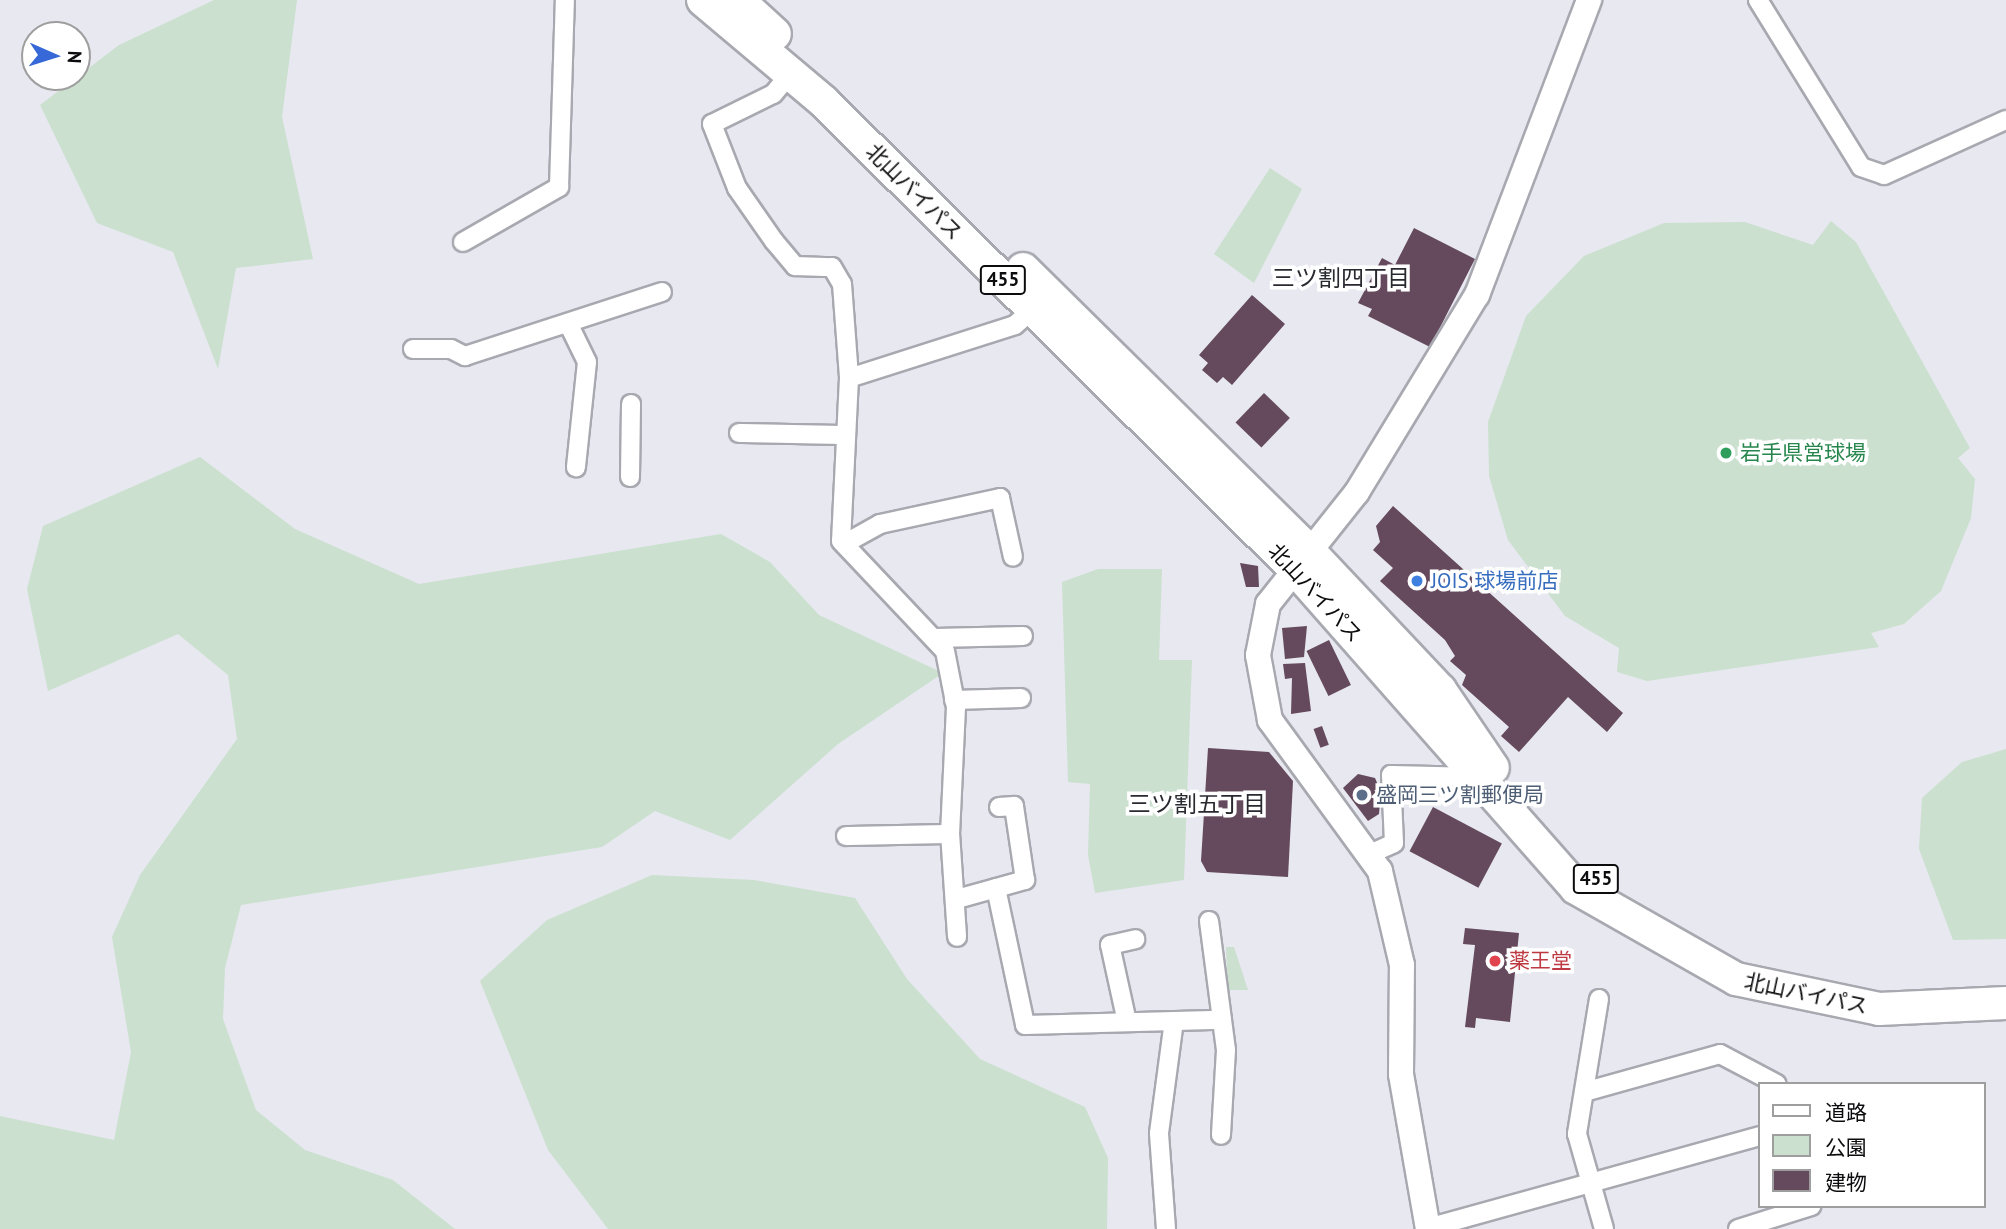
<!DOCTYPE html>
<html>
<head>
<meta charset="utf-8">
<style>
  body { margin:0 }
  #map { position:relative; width:2006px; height:1229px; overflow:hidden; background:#e7e8f0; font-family:"PT Sans","Noto Sans JP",sans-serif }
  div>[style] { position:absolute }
  .green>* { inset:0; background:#cbe0ce }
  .building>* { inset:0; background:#65495c; transform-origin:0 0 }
  .roads { filter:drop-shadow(2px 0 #a8a9b0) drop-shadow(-2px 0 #a8a9b0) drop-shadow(0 2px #a8a9b0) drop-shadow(0 -2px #a8a9b0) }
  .street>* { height:18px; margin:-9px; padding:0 9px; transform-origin:9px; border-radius:9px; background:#fff }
  .secondary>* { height:24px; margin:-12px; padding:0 12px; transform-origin:12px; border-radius:12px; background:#fff }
  .highway>* { height:32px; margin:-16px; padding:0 16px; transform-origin:16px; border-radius:16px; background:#fff }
  .dots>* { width:19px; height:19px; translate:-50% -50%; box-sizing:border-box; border:4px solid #fff; border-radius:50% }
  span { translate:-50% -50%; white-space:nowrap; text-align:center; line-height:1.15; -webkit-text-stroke:7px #fff; paint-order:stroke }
  .shield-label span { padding:2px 5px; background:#fff; border:2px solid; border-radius:5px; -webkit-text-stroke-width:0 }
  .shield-label { font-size:19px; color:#0c0c0e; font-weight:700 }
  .street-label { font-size:21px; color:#0c0c0e }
  .leisure-label { font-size:21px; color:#27864d }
  .left { translate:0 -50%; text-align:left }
  .shop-label { font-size:21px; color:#366cbe }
  .service-label { font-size:21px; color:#4e5e75 }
  .health-label { font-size:21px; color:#be3a42 }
  .neighbourhood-label { font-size:23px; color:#292a30 }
  .legend { position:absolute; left:1758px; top:1082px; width:228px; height:126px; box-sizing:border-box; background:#fff; border:2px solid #9e9e9f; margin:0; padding:9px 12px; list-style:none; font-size:21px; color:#0c0c0e }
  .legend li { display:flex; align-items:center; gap:14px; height:35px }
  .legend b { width:35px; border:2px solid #9e9e9f }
  .north { position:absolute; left:21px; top:21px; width:70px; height:70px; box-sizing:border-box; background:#fff; border:2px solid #9e9e9f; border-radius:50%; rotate:93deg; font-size:19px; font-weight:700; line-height:28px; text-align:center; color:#0c0c0e }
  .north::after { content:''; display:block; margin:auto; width:24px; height:32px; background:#3768d7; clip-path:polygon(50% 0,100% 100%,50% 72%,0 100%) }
</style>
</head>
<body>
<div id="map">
  <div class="green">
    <div style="clip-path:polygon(214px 0,297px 0,282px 117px,313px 259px,236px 268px,218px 369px,173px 252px,97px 223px,40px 105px,119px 45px)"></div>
    <div style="clip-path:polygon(1270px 168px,1302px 189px,1254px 283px,1214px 254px)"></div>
    <div style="clip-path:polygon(1831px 221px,1856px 242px,1970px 448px,1958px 458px,1975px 479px,1971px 518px,1941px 591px,1904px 624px,1871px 633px,1879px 647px,1647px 681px,1617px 672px,1619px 648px,1565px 616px,1508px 540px,1489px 476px,1488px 422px,1526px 316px,1584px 256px,1664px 223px,1745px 222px,1813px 245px)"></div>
    <div style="clip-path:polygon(200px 457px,295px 529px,419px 584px,721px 534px,770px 562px,819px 615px,943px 673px,838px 744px,730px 840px,655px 811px,602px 847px,241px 905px,225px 968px,223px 1019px,256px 1110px,305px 1150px,393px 1180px,455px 1229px,0 1229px,0 1116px,114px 1140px,131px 1052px,112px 937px,140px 875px,237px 739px,228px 675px,178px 634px,48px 691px,27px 589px,43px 526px)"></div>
    <div style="clip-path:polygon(1098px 569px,1162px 569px,1159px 660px,1192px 660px,1184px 880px,1095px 893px,1088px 855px,1090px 784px,1068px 782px,1062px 582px)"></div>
    <div style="clip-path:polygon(2006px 749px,2006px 939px,1953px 940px,1919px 849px,1922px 798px,1962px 762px)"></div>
    <div style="clip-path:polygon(652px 875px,754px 880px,855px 898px,907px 979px,980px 1059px,1085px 1107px,1108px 1158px,1107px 1229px,608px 1229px,548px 1150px,480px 981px,547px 920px)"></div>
    <div style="clip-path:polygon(1226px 947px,1234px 947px,1248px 990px,1228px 990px)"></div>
  </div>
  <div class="building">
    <div style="clip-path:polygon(1414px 228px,1475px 259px,1430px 347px,1368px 316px,1372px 309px,1358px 303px,1382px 258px,1395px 265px)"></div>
    <div style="clip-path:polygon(1252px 295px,1285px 324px,1232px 385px,1223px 377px,1217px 383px,1202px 370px,1208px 363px,1199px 355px)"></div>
    <div style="left:1264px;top:393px;width:36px;height:41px;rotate:44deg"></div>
    <div style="clip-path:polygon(1393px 506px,1623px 713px,1607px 732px,1568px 697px,1519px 752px,1501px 736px,1509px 727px,1462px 685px,1466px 675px,1450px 661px,1455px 656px,1445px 640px,1380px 581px,1393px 568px,1373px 550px,1380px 542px,1376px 526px)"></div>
    <div style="clip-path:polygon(1240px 563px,1258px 566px,1259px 587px,1246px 587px)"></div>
    <div style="clip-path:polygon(1307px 626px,1304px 657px,1285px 659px,1282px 628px)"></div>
    <div style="left:1329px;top:640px;width:50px;height:25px;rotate:64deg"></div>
    <div style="clip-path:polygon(1305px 663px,1311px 711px,1291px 714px,1292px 678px,1285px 679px,1283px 664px)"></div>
    <div style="left:1322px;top:726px;width:20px;height:9px;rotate:70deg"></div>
    <div style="clip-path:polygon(1208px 748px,1269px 752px,1293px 781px,1288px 877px,1207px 872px,1201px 861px)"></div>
    <div style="clip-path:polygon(1358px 774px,1375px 778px,1381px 792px,1379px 814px,1368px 821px,1343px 788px)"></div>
    <div style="left:1433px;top:807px;width:78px;height:50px;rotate:28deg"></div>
    <div style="clip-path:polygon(1465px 928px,1519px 933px,1510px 1022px,1476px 1018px,1475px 1028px,1465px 1027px,1475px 945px,1463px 944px)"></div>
  </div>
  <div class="roads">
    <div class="street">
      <div style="left:1758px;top:0;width:196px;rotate:58.3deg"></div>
      <div style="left:1861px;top:167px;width:24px;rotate:19deg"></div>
      <div style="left:1884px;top:175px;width:134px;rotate:-24.3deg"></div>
      <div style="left:790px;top:74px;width:26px;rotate:130deg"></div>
      <div style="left:773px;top:94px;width:68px;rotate:153.8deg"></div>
      <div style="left:712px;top:124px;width:69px;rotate:68.7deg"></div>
      <div style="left:737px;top:188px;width:65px;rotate:55.1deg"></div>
      <div style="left:774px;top:241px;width:33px;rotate:50deg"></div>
      <div style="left:795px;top:266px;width:37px;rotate:2deg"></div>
      <div style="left:832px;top:267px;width:20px;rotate:60deg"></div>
      <div style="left:842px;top:284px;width:94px;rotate:85.7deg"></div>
      <div style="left:849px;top:378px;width:163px;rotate:92.8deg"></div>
      <div style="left:841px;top:541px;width:151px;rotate:46.6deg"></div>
      <div style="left:945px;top:651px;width:57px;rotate:78.9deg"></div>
      <div style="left:956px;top:707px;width:126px;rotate:92.7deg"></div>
      <div style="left:950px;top:833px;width:104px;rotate:86.1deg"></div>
      <div style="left:463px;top:242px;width:111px;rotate:-29.8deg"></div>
      <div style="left:559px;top:187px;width:187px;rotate:-88.2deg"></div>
      <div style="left:568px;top:323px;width:43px;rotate:64deg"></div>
      <div style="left:587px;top:362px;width:106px;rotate:96deg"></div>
      <div style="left:413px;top:349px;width:38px"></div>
      <div style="left:451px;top:349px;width:16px;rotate:27deg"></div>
      <div style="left:465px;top:356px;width:207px;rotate:-18deg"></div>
      <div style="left:849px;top:378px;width:174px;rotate:-17.7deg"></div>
      <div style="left:1015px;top:325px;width:24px;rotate:-42deg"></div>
      <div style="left:739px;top:433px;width:106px;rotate:1.1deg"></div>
      <div style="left:630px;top:477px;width:73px;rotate:-89.2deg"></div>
      <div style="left:844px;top:544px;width:41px;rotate:-29.1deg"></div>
      <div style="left:880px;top:524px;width:123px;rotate:-12.2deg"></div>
      <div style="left:1000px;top:498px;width:60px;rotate:77.6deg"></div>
      <div style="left:935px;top:638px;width:88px;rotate:-1.3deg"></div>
      <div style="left:954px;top:700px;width:67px;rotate:-1.7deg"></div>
      <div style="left:846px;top:836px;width:104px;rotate:-1.1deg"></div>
      <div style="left:1372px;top:853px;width:24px;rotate:-24deg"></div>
      <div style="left:1394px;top:843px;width:68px;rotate:-92.5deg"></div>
      <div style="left:1391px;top:775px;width:87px;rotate:1.3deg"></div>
      <div style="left:996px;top:888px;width:140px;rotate:78deg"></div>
      <div style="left:1025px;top:1025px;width:197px;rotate:-1.5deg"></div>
      <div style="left:957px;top:899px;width:71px;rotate:-15.6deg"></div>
      <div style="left:1025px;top:880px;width:75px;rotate:-98.5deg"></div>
      <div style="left:1014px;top:806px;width:15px;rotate:176deg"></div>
      <div style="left:1209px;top:921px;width:130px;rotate:82.5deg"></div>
      <div style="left:1226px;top:1050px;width:85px;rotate:93.4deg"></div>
      <div style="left:1599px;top:999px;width:137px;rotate:99.3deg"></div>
      <div style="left:1577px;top:1134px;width:99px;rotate:74.1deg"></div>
      <div style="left:1127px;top:1022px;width:79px;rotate:-102.4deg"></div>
      <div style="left:1110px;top:945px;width:26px;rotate:-13deg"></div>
      <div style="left:1584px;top:1092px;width:141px;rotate:-15.6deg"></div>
      <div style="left:1720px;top:1054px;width:64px;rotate:27.8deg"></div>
      <div style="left:1428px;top:1228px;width:344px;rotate:-15.5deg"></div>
      <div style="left:1166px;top:1229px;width:96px;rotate:-94.2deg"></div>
      <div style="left:1159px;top:1133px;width:113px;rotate:-82.4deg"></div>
      <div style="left:1738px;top:1229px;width:77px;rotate:-17.5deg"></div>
    </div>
    <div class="secondary">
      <div style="left:1428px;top:1229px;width:157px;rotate:-99.9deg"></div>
      <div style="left:1401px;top:1074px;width:109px;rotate:-89.5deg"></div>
      <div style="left:1402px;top:965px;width:97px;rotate:-103.2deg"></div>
      <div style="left:1380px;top:871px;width:187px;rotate:-126.1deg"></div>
      <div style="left:1270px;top:720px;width:66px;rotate:-100.5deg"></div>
      <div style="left:1258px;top:655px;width:52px;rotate:-78.9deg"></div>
      <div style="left:1268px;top:604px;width:143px;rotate:-51.5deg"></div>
      <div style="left:1357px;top:492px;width:231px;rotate:-58.7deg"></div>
      <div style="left:1477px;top:295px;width:316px;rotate:-69.2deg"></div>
    </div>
    <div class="highway">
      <div style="left:703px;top:0;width:158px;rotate:40.1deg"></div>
      <div style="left:824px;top:102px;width:663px;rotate:44.76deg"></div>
      <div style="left:1295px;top:569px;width:425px;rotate:48.6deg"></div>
      <div style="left:1576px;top:888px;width:184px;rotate:29.6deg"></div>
      <div style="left:1736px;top:979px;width:146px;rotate:11.8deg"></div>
      <div style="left:1879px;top:1009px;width:127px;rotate:-2.7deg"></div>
      <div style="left:738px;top:0;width:50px;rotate:42.6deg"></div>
      <div style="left:1023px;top:269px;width:403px;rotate:44.6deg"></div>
      <div style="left:1310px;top:552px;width:190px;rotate:46.7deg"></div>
      <div style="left:1440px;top:690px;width:94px;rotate:55.8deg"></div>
    </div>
  </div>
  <div class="dots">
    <div style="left:1726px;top:453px;background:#2e9e5b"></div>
    <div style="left:1417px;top:581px;background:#3f7fe0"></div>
    <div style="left:1362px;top:795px;background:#5c6f8a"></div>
    <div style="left:1495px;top:961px;background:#e0444e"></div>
  </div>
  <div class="shield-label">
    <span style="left:1003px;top:280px">455</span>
    <span style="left:1596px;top:879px">455</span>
  </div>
  <div class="street-label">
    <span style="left:914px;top:192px;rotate:45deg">北山バイパス</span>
    <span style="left:1315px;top:593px;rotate:47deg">北山バイパス</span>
    <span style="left:1806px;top:994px;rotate:12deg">北山バイパス</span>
  </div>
  <div class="leisure-label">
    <span class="left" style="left:1740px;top:453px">岩手県営球場</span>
  </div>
  <div class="shop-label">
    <span class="left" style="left:1431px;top:581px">JOIS 球場前店</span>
  </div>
  <div class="service-label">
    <span class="left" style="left:1376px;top:795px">盛岡三ツ割郵便局</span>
  </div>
  <div class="health-label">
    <span class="left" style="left:1509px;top:961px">薬王堂</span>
  </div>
  <div class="neighbourhood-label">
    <span style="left:1341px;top:278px">三ツ割四丁目</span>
    <span style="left:1197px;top:804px">三ツ割五丁目</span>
  </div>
  <ul class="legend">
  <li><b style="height:9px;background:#fff"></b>道路</li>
  <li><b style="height:19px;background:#cbe0ce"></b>公園</li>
  <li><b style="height:19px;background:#65495c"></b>建物</li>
  </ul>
  <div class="north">N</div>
</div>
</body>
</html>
